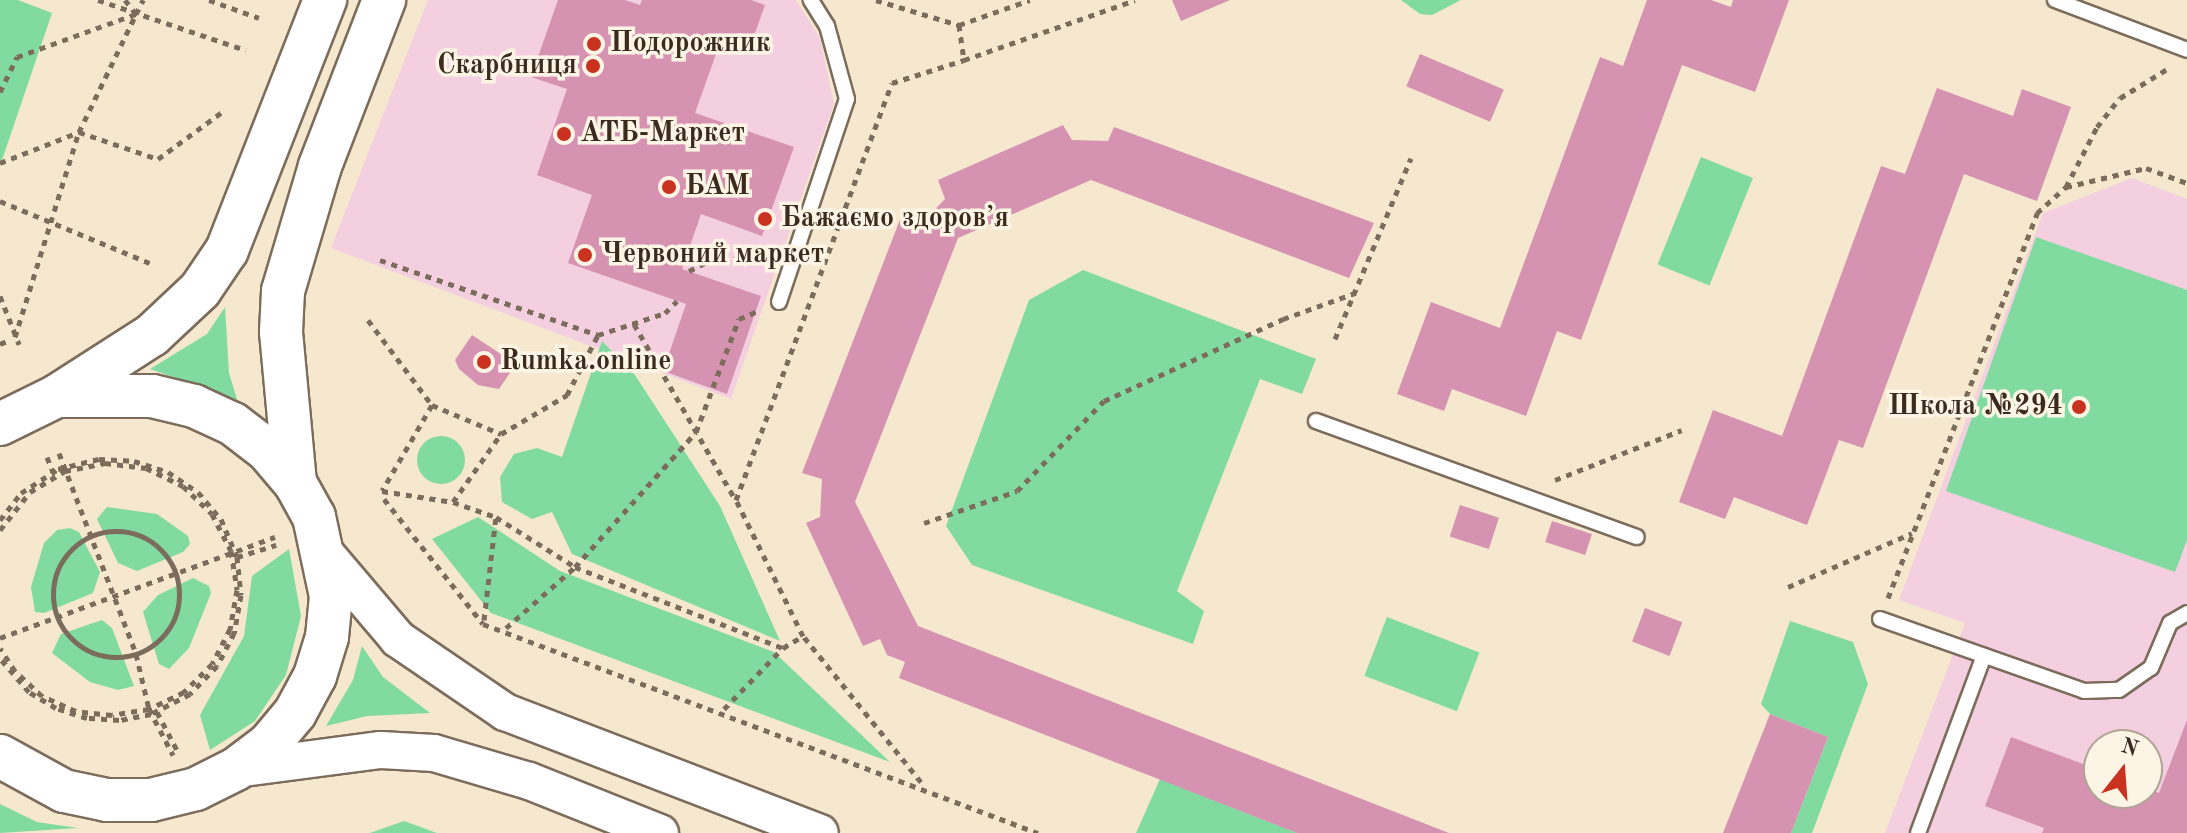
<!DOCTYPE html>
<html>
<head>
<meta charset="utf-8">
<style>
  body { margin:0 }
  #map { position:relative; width:2187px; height:833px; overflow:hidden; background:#f5e8ce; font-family:"Old Standard TT",serif }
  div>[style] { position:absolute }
  .built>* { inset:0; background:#f3cfdf }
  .green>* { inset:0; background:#81dba0; transform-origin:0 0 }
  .round { border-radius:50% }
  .building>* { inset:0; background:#d692b1; transform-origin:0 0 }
  .path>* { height:5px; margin-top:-2.5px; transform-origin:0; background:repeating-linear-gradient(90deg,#7c6c5c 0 6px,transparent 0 12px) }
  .path>.ring { margin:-2.5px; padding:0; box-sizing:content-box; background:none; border:5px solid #7c6c5c; border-radius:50% }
  .roads { filter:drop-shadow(2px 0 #7c6c5c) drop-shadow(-2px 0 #7c6c5c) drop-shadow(0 2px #7c6c5c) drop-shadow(0 -2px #7c6c5c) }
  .service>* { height:14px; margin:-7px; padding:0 7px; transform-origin:7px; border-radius:7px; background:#fff }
  .tertiary>* { height:36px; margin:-18px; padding:0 18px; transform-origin:18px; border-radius:18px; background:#fff }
  .secondary>* { height:42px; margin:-21px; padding:0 21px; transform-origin:21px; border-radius:21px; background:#fff }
  .dots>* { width:22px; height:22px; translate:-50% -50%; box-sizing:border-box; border:4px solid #fcf5e5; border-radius:50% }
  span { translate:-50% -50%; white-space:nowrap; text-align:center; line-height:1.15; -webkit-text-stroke:7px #fcf5e5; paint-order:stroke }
  .poi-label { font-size:28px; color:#3b2a1e; font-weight:700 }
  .left { translate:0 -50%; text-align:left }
  .right { translate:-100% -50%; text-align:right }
  .north { position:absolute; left:2083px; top:729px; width:80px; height:80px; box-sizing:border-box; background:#fcf5e5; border:2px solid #afa495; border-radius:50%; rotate:17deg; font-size:22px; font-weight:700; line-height:32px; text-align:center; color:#3b2a1e }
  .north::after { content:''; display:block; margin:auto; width:28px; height:36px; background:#c8321e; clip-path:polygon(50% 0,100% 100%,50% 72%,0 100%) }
</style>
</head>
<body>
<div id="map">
  <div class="built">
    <div style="clip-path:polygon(428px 0,796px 0,820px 38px,834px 104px,731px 399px,331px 248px)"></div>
    <div style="clip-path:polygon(evenodd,2132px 178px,2187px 199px,2187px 833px,1885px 833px,1965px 623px,1899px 600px,2043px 213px,2132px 178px,2099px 745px,2147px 745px,2147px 793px,2099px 793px,2099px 745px)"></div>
  </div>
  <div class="green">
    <div style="clip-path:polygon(0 0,18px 0,52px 13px,0 166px)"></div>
    <div style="clip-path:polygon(1401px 0,1461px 0,1432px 15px,1420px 14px)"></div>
    <div style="left:1701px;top:157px;width:56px;height:116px;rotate:22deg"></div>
    <div style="clip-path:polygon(2036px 237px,2187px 290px,2187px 540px,2175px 572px,1946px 491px)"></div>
    <div style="clip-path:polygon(1083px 270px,1316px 359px,1302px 394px,1260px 379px,1177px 591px,1204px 611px,1193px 644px,972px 565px,946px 526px,1029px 300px)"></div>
    <div style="clip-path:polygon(225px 307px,229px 373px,240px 409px,213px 391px,150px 369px,207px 334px)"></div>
    <div style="clip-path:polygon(602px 341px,635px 375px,720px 506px,780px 641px,572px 554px,552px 512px,532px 519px,502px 502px,500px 477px,514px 454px,537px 448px,562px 457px)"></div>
    <div class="round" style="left:417px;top:436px;width:48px;height:48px"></div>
    <div style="clip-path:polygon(107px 507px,157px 514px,188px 536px,190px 544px,183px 552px,137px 571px,118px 563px,97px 519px)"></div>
    <div style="clip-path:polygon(478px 517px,560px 571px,774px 652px,890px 762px,491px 613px,432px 539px)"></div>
    <div style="clip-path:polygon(70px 528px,79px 532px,100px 572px,93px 593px,44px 613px,35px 612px,31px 587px,44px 543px,57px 530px)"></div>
    <div style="clip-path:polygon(289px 549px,301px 616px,286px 675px,255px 721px,210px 750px,200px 715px,244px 636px,252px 576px)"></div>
    <div style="clip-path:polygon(193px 578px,209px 586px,211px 593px,189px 648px,169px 669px,159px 664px,143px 612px,158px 595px)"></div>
    <div style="left:1387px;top:617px;width:99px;height:63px;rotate:21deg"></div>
    <div style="clip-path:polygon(102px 620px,112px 628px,134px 686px,118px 690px,90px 682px,52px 653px,61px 634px)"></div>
    <div style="clip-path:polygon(1790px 621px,1853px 642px,1868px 684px,1812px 833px,1791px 833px,1828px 737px,1770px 714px,1761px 704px)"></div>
    <div style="clip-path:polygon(362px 646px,383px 677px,430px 713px,367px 716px,326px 726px,353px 680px)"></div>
    <div style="clip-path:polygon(1160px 779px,1297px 833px,1136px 833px)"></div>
    <div style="clip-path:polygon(0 804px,37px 822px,78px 828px,0 833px)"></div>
    <div style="clip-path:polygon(404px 821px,437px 833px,370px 833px)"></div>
  </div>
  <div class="building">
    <div style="clip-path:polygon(558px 0,625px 0,640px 5px,642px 0,751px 0,765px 5px,750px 47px,722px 37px,695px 113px,794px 147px,762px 236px,701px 214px,682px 269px,761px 296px,727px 394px,663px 371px,686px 304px,568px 263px,592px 195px,537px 175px,567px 89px,531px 77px)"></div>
    <div style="clip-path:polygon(1172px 0,1230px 0,1181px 21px)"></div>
    <div style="clip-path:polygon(1647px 0,1711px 0,1731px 7px,1733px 0,1789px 0,1755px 92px,1682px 65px,1581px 340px,1557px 331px,1526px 416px,1452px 389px,1444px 411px,1397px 394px,1431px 302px,1500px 328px,1600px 57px,1623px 66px)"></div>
    <div style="left:1420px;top:54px;width:91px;height:35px;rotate:23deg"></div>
    <div style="clip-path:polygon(1937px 88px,2013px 116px,2022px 89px,2071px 107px,2037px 201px,1964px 174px,1863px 448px,1839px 440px,1807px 525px,1734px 497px,1725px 519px,1679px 502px,1713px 410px,1782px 436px,1881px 166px,1905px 174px)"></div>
    <div style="clip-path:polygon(1063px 125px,1072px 140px,1108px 141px,1114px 127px,1374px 223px,1349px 278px,1091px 180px,958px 238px,855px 502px,918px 626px,1449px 833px,1297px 833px,899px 678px,905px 662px,887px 655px,880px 639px,863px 646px,806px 523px,820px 517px,822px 479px,802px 473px,901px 217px,923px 222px,945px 199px,938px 180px)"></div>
    <div style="clip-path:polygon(472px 335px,516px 364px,499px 389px,478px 385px,459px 369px,455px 360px)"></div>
    <div style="left:1460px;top:505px;width:41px;height:33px;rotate:18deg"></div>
    <div style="left:1552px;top:521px;width:42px;height:22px;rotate:18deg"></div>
    <div style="left:1645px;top:608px;width:40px;height:36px;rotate:21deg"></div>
    <div style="clip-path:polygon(1770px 714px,1828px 737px,1791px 833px,1723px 833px)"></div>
    <div style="clip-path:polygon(2187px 720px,2187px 833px,2042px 833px,2044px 828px,1985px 806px,2011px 737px,2099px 770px,2099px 793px,2141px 797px,2147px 788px,2159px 793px)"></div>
  </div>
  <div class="path">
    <div style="left:98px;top:0;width:156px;rotate:18.7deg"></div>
    <div style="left:209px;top:0;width:53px;rotate:19.8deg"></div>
    <div style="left:876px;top:0;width:87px;rotate:16.8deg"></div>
    <div style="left:959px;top:25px;width:75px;rotate:-19.4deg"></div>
    <div style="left:959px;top:25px;width:35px;rotate:82deg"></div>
    <div style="left:964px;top:60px;width:181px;rotate:-19.3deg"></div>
    <div style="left:0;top:92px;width:39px;rotate:-64deg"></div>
    <div style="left:17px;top:57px;width:127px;rotate:-19.9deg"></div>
    <div style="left:136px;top:14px;width:16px;rotate:-63deg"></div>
    <div style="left:0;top:163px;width:85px;rotate:-21.4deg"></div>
    <div style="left:79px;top:132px;width:83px;rotate:18.9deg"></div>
    <div style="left:158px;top:159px;width:79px;rotate:-36.3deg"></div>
    <div style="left:2066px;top:187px;width:82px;rotate:-13.4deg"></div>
    <div style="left:2146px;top:168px;width:44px;rotate:20.1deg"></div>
    <div style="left:0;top:201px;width:162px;rotate:22.5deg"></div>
    <div style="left:380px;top:260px;width:231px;rotate:19deg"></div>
    <div style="left:598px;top:335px;width:71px;rotate:-18.2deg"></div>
    <div style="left:665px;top:313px;width:17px;rotate:-45deg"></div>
    <div style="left:689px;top:271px;width:22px;rotate:-27deg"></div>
    <div style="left:709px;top:261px;width:61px;rotate:-3.8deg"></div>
    <div style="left:0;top:296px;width:52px;rotate:68.4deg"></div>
    <div style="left:368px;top:320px;width:106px;rotate:53deg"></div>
    <div style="left:432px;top:405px;width:75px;rotate:22.8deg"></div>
    <div style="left:634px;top:324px;width:202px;rotate:60deg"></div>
    <div style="left:15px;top:337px;width:215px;rotate:-72.7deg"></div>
    <div style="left:79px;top:132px;width:131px;rotate:-64.2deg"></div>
    <div style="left:136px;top:14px;width:18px;rotate:-128deg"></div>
    <div style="left:1335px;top:339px;width:196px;rotate:-67.2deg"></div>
    <div style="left:0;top:344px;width:8px;rotate:-23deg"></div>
    <div style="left:432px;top:405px;width:99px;rotate:120.2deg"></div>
    <div style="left:382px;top:491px;width:72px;rotate:8.8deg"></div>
    <div style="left:453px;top:502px;width:83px;rotate:-54.8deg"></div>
    <div style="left:501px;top:434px;width:77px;rotate:-30.6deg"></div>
    <div style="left:567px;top:395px;width:68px;rotate:-62.7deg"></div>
    <div style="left:59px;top:453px;width:215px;rotate:69deg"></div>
    <div style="left:136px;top:654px;width:57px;rotate:76.7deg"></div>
    <div style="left:149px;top:709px;width:52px;rotate:62.4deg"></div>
    <div style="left:47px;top:457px;width:16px;rotate:68deg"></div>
    <div style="left:1555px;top:480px;width:136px;rotate:-21.5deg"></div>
    <div style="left:384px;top:499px;width:159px;rotate:51.6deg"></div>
    <div style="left:483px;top:624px;width:593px;rotate:20.64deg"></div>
    <div style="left:453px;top:502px;width:46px;rotate:19.2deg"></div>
    <div style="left:496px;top:517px;width:93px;rotate:32.3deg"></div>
    <div style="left:575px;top:567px;width:223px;rotate:21.3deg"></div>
    <div style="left:783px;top:648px;width:23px;rotate:-31deg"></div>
    <div style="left:0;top:520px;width:34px;rotate:-52deg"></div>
    <div style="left:21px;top:493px;width:44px;rotate:-33deg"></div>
    <div style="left:58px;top:469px;width:42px;rotate:-13.7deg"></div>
    <div style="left:99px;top:459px;width:35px;rotate:3deg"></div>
    <div style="left:134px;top:461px;width:36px;rotate:18deg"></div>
    <div style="left:168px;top:472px;width:36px;rotate:34deg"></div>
    <div style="left:198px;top:492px;width:35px;rotate:50deg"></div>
    <div style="left:221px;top:519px;width:41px;rotate:67.2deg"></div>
    <div style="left:237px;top:557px;width:38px;rotate:84deg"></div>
    <div style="left:241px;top:595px;width:39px;rotate:100deg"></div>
    <div style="left:234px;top:633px;width:37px;rotate:117deg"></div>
    <div style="left:217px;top:666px;width:39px;rotate:134deg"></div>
    <div style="left:190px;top:694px;width:44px;rotate:152.9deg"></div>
    <div style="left:151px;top:714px;width:33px;rotate:169deg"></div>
    <div style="left:119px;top:720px;width:32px;rotate:-176deg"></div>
    <div style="left:87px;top:718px;width:33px;rotate:-162deg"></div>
    <div style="left:56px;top:708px;width:31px;rotate:-149deg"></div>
    <div style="left:29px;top:692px;width:45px;rotate:-130.5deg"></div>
    <div style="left:924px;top:523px;width:98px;rotate:-19deg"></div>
    <div style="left:1017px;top:491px;width:125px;rotate:-46deg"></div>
    <div style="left:1104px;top:401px;width:197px;rotate:-24.6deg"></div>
    <div style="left:1283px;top:319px;width:77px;rotate:-19.9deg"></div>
    <div style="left:0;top:530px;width:48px;rotate:-51.7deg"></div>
    <div style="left:30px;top:492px;width:41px;rotate:-31deg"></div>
    <div style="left:65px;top:471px;width:41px;rotate:-11.3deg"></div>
    <div style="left:105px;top:463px;width:41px;rotate:7deg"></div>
    <div style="left:146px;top:468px;width:41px;rotate:25.9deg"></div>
    <div style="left:183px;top:486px;width:40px;rotate:44deg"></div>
    <div style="left:212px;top:514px;width:42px;rotate:62.8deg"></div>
    <div style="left:231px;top:551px;width:39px;rotate:81deg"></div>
    <div style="left:237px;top:590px;width:40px;rotate:100deg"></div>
    <div style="left:230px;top:629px;width:39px;rotate:117deg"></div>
    <div style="left:212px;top:664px;width:40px;rotate:135deg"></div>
    <div style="left:184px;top:692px;width:39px;rotate:154deg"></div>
    <div style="left:149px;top:709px;width:37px;rotate:171deg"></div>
    <div style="left:112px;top:715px;width:36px;rotate:-174deg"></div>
    <div style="left:76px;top:711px;width:37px;rotate:-156deg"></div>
    <div style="left:42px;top:696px;width:37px;rotate:-137deg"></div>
    <div style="left:15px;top:671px;width:27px;rotate:-123deg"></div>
    <div class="ring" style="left:53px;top:531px;width:121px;height:121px"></div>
    <div style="left:237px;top:557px;width:41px;rotate:-17.1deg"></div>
    <div style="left:1788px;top:587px;width:135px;rotate:-23.5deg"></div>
    <div style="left:1888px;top:598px;width:413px;rotate:-68.8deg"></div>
    <div style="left:2037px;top:213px;width:39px;rotate:-42deg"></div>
    <div style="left:2066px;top:187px;width:68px;rotate:-62.7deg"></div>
    <div style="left:2097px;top:127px;width:37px;rotate:-52deg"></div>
    <div style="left:2120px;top:98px;width:57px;rotate:-31.5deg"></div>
    <div style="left:484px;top:620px;width:104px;rotate:-83.4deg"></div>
    <div style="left:506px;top:628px;width:92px;rotate:-41.5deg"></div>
    <div style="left:575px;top:567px;width:181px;rotate:-48.1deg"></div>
    <div style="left:696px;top:432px;width:121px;rotate:-69.2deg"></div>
    <div style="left:739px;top:319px;width:21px;rotate:-23deg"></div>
    <div style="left:0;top:638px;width:293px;rotate:-20.2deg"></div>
    <div style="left:724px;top:709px;width:85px;rotate:-46deg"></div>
    <div style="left:157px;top:712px;width:45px;rotate:62.3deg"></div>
    <div style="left:921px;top:782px;width:188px;rotate:-128.9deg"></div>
    <div style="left:803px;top:636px;width:152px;rotate:-116.2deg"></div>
    <div style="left:736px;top:500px;width:445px;rotate:-69.5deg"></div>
    <div style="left:892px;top:83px;width:76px;rotate:-17.7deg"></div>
  </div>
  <div class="roads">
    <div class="service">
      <div style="left:2055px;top:0;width:141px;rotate:20.7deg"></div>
      <div style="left:779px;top:302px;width:214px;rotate:-71.5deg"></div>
      <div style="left:847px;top:99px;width:76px;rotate:-105.3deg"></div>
      <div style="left:827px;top:26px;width:31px;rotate:-122deg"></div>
      <div style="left:1316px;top:421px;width:341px;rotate:19.9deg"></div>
      <div style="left:1880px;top:619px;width:216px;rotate:19.4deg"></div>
      <div style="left:2084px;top:691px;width:35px;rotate:-2deg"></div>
      <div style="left:2119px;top:690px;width:39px;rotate:-35deg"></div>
      <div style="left:2151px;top:668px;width:49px;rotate:-67.1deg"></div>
      <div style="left:2170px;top:623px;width:20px;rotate:-30deg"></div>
      <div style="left:1918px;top:833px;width:189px;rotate:-69.6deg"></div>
    </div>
    <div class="tertiary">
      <div style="left:326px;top:554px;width:111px;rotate:49.7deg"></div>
      <div style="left:398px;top:639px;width:130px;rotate:34.3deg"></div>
      <div style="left:505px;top:712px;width:337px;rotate:21deg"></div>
      <div style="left:236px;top:769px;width:146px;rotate:-7.5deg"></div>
      <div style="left:381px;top:750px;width:53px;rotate:3.2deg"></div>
      <div style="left:434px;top:753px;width:99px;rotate:16.4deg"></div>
      <div style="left:529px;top:781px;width:141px;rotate:21.7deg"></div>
    </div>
    <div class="secondary">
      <div style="left:0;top:424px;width:64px;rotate:-26.2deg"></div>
      <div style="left:57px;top:396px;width:113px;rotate:-32.7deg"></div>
      <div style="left:152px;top:335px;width:66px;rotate:-43.2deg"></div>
      <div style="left:200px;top:290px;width:48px;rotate:-56deg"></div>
      <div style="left:227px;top:250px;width:269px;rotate:-68.6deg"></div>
      <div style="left:295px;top:483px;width:152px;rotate:-95.3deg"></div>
      <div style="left:281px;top:332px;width:41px;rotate:-87.2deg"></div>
      <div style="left:283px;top:291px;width:130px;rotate:-73.5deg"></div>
      <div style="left:320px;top:166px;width:178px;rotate:-68.9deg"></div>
      <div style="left:0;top:756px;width:73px;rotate:28.7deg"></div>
      <div style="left:64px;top:791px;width:44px;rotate:11.8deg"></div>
      <div style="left:107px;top:800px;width:44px"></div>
      <div style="left:151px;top:800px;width:46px;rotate:-13.7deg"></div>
      <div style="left:196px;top:789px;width:45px;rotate:-26.6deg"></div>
      <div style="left:236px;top:769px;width:41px;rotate:-37.1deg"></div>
      <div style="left:269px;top:744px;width:40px;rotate:-50deg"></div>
      <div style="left:295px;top:713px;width:42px;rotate:-61.6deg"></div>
      <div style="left:315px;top:676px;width:41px;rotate:-72.9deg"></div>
      <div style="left:327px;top:637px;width:41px;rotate:-84.4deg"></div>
      <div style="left:331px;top:596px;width:81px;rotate:-102.1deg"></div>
      <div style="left:314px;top:517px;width:39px;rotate:-119deg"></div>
      <div style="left:295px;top:483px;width:43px;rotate:-130.3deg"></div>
      <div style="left:267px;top:450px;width:43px;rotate:-142.6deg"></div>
      <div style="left:233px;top:424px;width:43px;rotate:-155.2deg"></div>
      <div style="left:194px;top:406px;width:43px;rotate:-166.6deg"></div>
      <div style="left:152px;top:396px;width:95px;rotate:180deg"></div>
    </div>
  </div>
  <div class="dots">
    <div style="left:594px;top:44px;background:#c8321e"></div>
    <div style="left:593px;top:66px;background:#c8321e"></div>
    <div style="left:564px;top:134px;background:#c8321e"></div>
    <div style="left:669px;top:187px;background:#c8321e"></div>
    <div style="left:765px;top:219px;background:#c8321e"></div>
    <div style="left:585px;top:255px;background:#c8321e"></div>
    <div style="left:484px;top:362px;background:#c8321e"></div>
    <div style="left:2079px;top:407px;background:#c8321e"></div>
  </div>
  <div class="poi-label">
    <span class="left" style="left:610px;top:44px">Подорожник</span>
    <span class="right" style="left:577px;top:66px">Скарбниця</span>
    <span class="left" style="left:580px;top:134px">АТБ-Маркет</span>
    <span class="left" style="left:685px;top:187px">БАМ</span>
    <span class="left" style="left:781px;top:219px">Бажаємо здоровʼя</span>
    <span class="left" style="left:601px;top:255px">Червоний маркет</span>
    <span class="left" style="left:500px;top:362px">Rumka.online</span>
    <span class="right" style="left:2063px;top:407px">Школа №294</span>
  </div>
  <div class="north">N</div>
</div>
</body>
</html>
